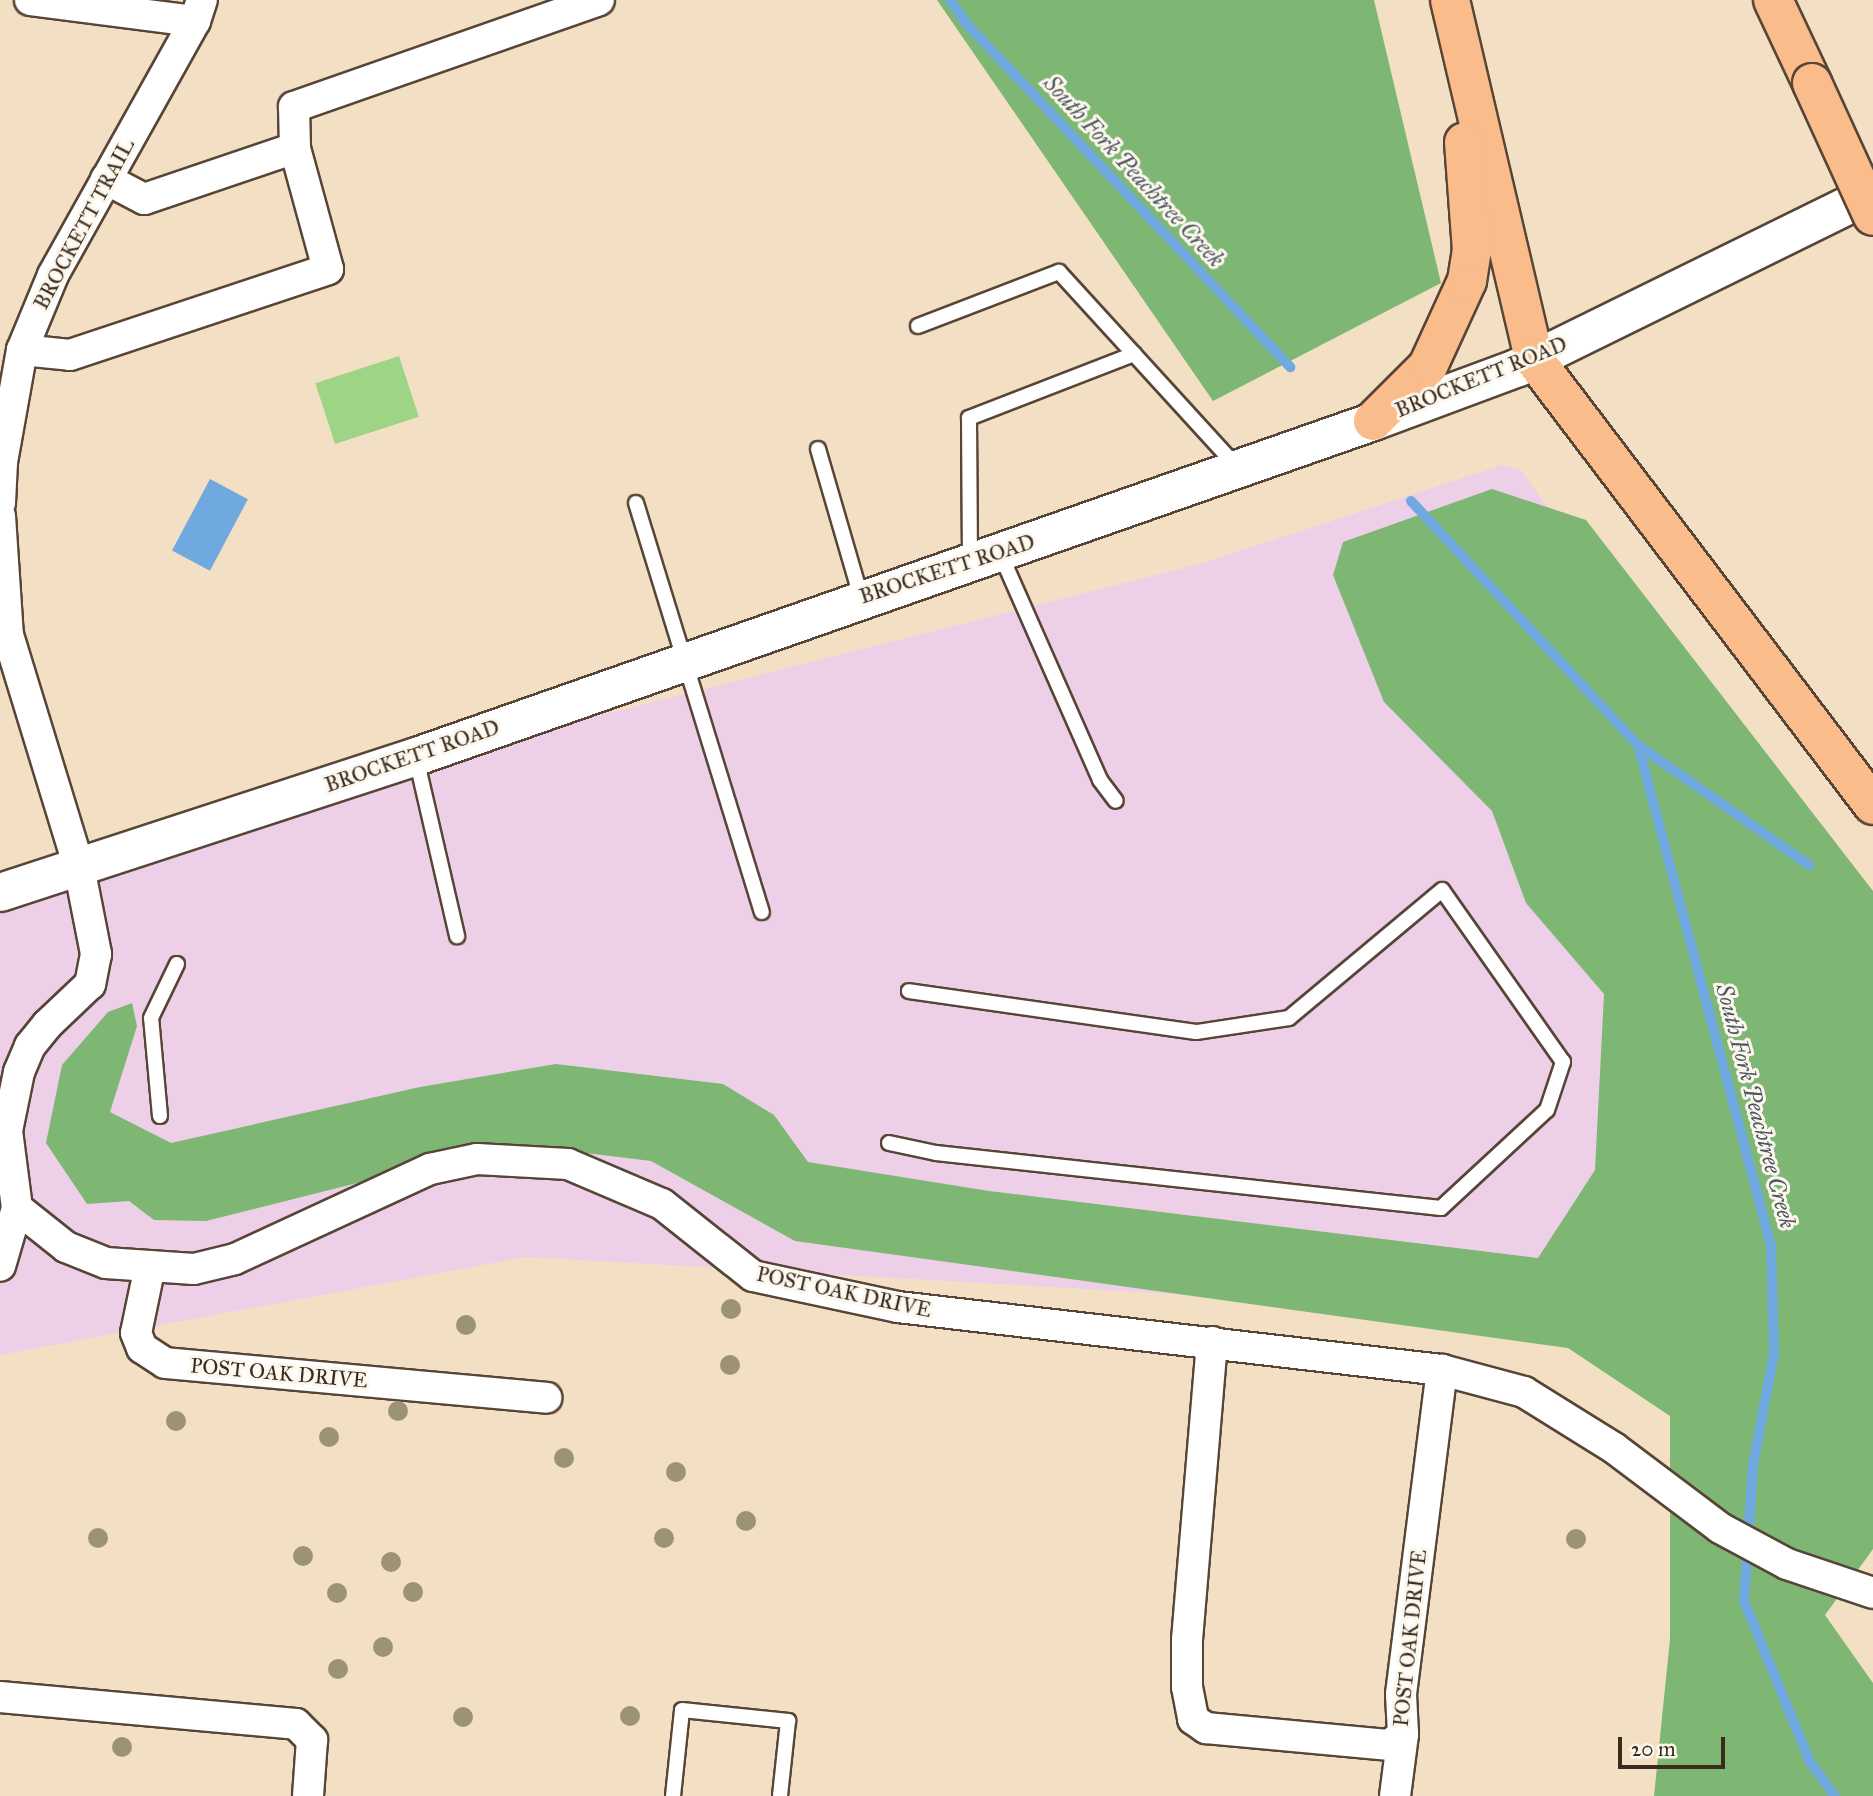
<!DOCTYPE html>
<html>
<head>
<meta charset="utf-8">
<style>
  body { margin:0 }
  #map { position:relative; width:1873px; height:1796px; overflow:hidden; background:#f3e0c4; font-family:"IM FELL Great Primer",serif }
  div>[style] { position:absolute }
  .built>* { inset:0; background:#edd0e8 }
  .green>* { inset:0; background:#9dd486; transform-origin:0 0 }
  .forest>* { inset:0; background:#7eb673 }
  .water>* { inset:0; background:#70a9df; transform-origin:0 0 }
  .stream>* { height:10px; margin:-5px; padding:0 5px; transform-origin:5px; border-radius:5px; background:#70a9df }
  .roads { filter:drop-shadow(2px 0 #574537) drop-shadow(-2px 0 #574537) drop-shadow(0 2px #574537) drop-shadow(0 -2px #574537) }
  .service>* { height:14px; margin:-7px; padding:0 7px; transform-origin:7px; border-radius:7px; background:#fff }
  .minor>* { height:30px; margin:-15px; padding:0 15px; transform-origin:15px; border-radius:15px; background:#fff }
  .tertiary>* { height:37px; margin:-18.5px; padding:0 18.5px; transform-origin:18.5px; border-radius:18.5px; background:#fff }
  .motorway>* { height:38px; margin:-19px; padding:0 19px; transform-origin:19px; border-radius:19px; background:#f9bc8a }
  .bridges { filter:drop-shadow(2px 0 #574537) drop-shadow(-2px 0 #574537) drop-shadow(0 2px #574537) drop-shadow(0 -2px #574537) }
  .motorway-bridge>* { height:38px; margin:-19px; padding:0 19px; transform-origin:19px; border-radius:19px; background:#f9bc8a }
  .trees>* { width:20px; height:20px; margin:-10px; border-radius:50%; background:#9c9377 }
  span { translate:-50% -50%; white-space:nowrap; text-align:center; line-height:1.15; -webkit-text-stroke:6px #fbf7ec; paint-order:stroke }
  .street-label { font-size:21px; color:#3b2a1e }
  .water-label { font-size:23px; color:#4e5662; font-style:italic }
  .scale { position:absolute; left:1618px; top:1737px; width:107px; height:32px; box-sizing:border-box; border:4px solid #3b2a1e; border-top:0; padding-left:9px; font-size:21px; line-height:24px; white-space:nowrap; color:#3b2a1e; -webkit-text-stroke:5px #fbf7ec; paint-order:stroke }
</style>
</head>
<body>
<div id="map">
  <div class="built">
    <div style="clip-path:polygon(1503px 465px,1521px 470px,1873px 964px,1576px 1317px,526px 1257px,0 1355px,0 902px,464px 750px,1199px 564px)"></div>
  </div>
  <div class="green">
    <div style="left:399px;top:356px;width:64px;height:88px;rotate:72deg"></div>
  </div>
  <div class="forest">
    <div style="clip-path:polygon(937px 0,1374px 0,1441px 283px,1213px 401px)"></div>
    <div style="clip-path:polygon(1492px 489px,1586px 520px,1873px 891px,1873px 1549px,1825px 1615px,1873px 1683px,1873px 1796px,1654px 1796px,1670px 1639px,1670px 1416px,1568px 1348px,795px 1241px,651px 1161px,512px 1144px,206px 1221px,154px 1220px,129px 1201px,87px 1204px,46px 1143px,62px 1065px,108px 1012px,132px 1003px,137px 1026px,110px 1112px,171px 1143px,420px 1087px,556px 1064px,723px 1084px,774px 1115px,808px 1162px,989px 1191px,1538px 1258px,1595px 1170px,1604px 994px,1526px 903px,1492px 811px,1384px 702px,1333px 575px,1343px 542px)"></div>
  </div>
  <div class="water">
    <div style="left:210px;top:479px;width:43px;height:81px;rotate:28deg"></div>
  </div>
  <div class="stream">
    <div style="left:950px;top:0;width:28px;rotate:55deg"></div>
    <div style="left:966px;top:23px;width:473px;rotate:46.7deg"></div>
    <div style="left:1411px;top:501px;width:333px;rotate:47.1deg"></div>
    <div style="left:1638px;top:745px;width:518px;rotate:75.13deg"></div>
    <div style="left:1771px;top:1246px;width:107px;rotate:88.4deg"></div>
    <div style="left:1774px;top:1353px;width:114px;rotate:100.6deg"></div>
    <div style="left:1753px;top:1465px;width:136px;rotate:93.8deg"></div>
    <div style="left:1744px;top:1601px;width:174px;rotate:67.7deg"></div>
    <div style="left:1810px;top:1762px;width:42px;rotate:53.7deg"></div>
    <div style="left:1638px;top:745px;width:209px;rotate:35.1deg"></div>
  </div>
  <div class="roads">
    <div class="service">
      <div style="left:918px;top:326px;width:151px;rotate:-21deg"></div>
      <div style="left:1059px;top:272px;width:263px;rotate:47.6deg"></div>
      <div style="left:818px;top:449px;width:154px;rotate:73.8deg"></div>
      <div style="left:636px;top:503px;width:428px;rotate:72.9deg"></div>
      <div style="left:1000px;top:553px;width:248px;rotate:66.2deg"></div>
      <div style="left:1100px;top:780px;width:26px;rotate:53deg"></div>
      <div style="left:970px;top:561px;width:143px;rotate:-90.4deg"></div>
      <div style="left:969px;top:418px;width:177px;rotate:-21.2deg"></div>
      <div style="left:416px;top:758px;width:183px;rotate:77deg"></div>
      <div style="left:160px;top:1116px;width:98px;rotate:-95.2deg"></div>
      <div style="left:151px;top:1018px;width:60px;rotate:-64.3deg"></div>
      <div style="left:889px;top:1143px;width:48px;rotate:12deg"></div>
      <div style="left:936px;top:1153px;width:508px;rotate:6.22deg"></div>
      <div style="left:1441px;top:1208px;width:144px;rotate:-42.8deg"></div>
      <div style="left:1547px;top:1110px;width:51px;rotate:-71.6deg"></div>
      <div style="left:1563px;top:1062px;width:210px;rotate:-125.1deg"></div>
      <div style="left:1442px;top:890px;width:199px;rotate:140.1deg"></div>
      <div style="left:1289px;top:1018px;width:94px;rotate:171.4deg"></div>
      <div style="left:1196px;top:1032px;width:290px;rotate:-171.9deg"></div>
      <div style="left:673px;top:1796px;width:86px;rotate:-84deg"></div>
      <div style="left:682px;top:1710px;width:107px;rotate:5.9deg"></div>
      <div style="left:788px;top:1721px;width:75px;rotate:96.1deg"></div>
    </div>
    <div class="minor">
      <div style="left:30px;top:0;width:166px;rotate:7.3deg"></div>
      <div style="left:295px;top:148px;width:41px;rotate:-91.4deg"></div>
      <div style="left:294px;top:107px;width:323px;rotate:-19.3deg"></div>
      <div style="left:22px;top:350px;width:48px;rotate:5.9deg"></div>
      <div style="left:70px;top:355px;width:272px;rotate:-18.4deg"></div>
      <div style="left:328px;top:269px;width:125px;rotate:-105.3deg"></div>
      <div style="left:295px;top:148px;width:159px;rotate:161.3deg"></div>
      <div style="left:144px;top:199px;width:43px;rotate:-152.2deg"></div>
      <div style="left:0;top:503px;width:41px;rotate:-87.2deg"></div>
      <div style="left:2px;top:462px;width:114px;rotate:-79.9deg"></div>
      <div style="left:22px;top:350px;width:81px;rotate:-67.5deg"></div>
      <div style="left:53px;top:275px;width:291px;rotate:-60.8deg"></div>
      <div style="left:195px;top:21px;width:22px;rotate:-72deg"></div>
      <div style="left:0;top:516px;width:119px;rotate:86.2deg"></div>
      <div style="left:8px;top:635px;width:243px;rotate:73deg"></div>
      <div style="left:79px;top:867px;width:89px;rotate:78.9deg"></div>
      <div style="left:96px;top:954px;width:31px;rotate:101deg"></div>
      <div style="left:90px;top:984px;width:59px;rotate:136.4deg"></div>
      <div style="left:47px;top:1025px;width:27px;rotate:129deg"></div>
      <div style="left:30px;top:1046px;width:28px;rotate:113deg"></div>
      <div style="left:19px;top:1072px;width:60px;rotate:101.5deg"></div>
      <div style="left:7px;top:1131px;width:78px;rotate:82.6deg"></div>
      <div style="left:17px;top:1208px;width:60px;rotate:106.3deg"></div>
      <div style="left:17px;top:1208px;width:63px;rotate:38.5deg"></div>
      <div style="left:66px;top:1247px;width:43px;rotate:21.8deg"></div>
      <div style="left:106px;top:1263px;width:88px;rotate:3.9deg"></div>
      <div style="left:194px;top:1269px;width:42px;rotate:-13.7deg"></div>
      <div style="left:235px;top:1259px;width:215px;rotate:-24.8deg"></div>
      <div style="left:430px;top:1169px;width:48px;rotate:-12deg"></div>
      <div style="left:477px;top:1159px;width:91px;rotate:3.1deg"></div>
      <div style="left:568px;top:1164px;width:102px;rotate:23.1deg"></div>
      <div style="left:662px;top:1204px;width:116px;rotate:38.4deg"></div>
      <div style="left:753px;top:1276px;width:148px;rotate:12.1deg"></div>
      <div style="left:898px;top:1307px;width:548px;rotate:6.61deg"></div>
      <div style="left:1442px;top:1370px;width:85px;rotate:15deg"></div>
      <div style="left:1524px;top:1392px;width:106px;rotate:31.9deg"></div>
      <div style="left:1614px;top:1448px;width:133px;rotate:37deg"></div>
      <div style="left:1720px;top:1528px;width:76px;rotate:28.2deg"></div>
      <div style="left:1787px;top:1564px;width:91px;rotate:18.6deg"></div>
      <div style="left:150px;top:1266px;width:68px;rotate:101.8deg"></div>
      <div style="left:136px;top:1333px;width:16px;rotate:68deg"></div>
      <div style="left:142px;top:1348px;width:27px;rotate:33deg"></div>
      <div style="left:165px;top:1363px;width:383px;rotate:5.2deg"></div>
      <div style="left:1212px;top:1342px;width:299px;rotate:94.8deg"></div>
      <div style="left:1187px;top:1640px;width:47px;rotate:90deg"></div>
      <div style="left:1187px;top:1687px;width:33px;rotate:79deg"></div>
      <div style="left:1193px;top:1719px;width:16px;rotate:35deg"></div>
      <div style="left:1206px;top:1728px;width:185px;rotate:5.3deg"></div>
      <div style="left:1390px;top:1745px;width:17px;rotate:-40deg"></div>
      <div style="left:1403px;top:1734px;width:40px;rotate:-92.9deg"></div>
      <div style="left:1401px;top:1694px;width:327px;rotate:-82.8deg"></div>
      <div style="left:0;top:1697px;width:297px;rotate:5.2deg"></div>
      <div style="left:296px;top:1724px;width:23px;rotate:45deg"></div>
      <div style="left:312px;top:1740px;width:56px;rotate:94.1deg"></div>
      <div style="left:1395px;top:1796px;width:63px;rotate:-82.6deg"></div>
    </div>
    <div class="tertiary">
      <div style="left:0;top:892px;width:438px;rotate:-18.1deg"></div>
      <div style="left:416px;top:756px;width:1014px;rotate:-19.29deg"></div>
      <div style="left:1373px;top:421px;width:155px;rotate:-20.4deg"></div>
      <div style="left:1518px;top:367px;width:396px;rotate:-26.2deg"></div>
    </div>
    <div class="motorway">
      <div style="left:1450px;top:0;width:369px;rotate:76.8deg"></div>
      <div style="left:1534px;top:359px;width:560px;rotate:52.76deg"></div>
      <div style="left:1773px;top:0;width:92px;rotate:64.8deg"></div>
      <div style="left:1373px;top:421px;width:78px;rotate:-45deg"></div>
      <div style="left:1428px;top:366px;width:94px;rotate:-65.4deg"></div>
      <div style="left:1467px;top:281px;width:30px;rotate:-81deg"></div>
      <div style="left:1472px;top:251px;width:109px;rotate:-94.2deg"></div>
    </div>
  </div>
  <div class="bridges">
    <div class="motorway-bridge">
      <div style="left:1812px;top:83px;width:146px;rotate:65.4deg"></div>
    </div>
  </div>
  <div class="trees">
    <div style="left:731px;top:1309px"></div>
    <div style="left:466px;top:1325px"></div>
    <div style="left:730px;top:1365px"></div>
    <div style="left:398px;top:1411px"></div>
    <div style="left:176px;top:1421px"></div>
    <div style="left:329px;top:1437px"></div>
    <div style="left:564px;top:1458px"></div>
    <div style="left:676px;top:1472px"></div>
    <div style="left:746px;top:1521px"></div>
    <div style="left:98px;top:1538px"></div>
    <div style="left:664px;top:1538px"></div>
    <div style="left:1576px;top:1539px"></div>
    <div style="left:303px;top:1556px"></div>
    <div style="left:391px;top:1562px"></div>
    <div style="left:413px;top:1592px"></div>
    <div style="left:337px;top:1593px"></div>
    <div style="left:383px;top:1647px"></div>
    <div style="left:338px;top:1669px"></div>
    <div style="left:630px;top:1716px"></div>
    <div style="left:463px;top:1717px"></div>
    <div style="left:122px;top:1747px"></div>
  </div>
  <div class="street-label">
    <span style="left:84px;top:224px;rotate:-62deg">BROCKETT TRAIL</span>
    <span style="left:1481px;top:377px;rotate:-22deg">BROCKETT ROAD</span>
    <span style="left:947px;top:569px;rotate:-18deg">BROCKETT ROAD</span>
    <span style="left:412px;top:756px;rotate:-19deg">BROCKETT ROAD</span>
    <span style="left:844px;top:1292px;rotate:12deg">POST OAK DRIVE</span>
    <span style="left:279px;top:1373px;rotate:5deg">POST OAK DRIVE</span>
    <span style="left:1410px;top:1638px;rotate:-84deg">POST OAK DRIVE</span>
  </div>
  <div class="water-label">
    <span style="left:1134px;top:171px;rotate:47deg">South Fork Peachtree Creek</span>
    <span style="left:1756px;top:1106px;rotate:75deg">South Fork Peachtree Creek</span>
  </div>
  <div class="scale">20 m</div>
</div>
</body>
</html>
